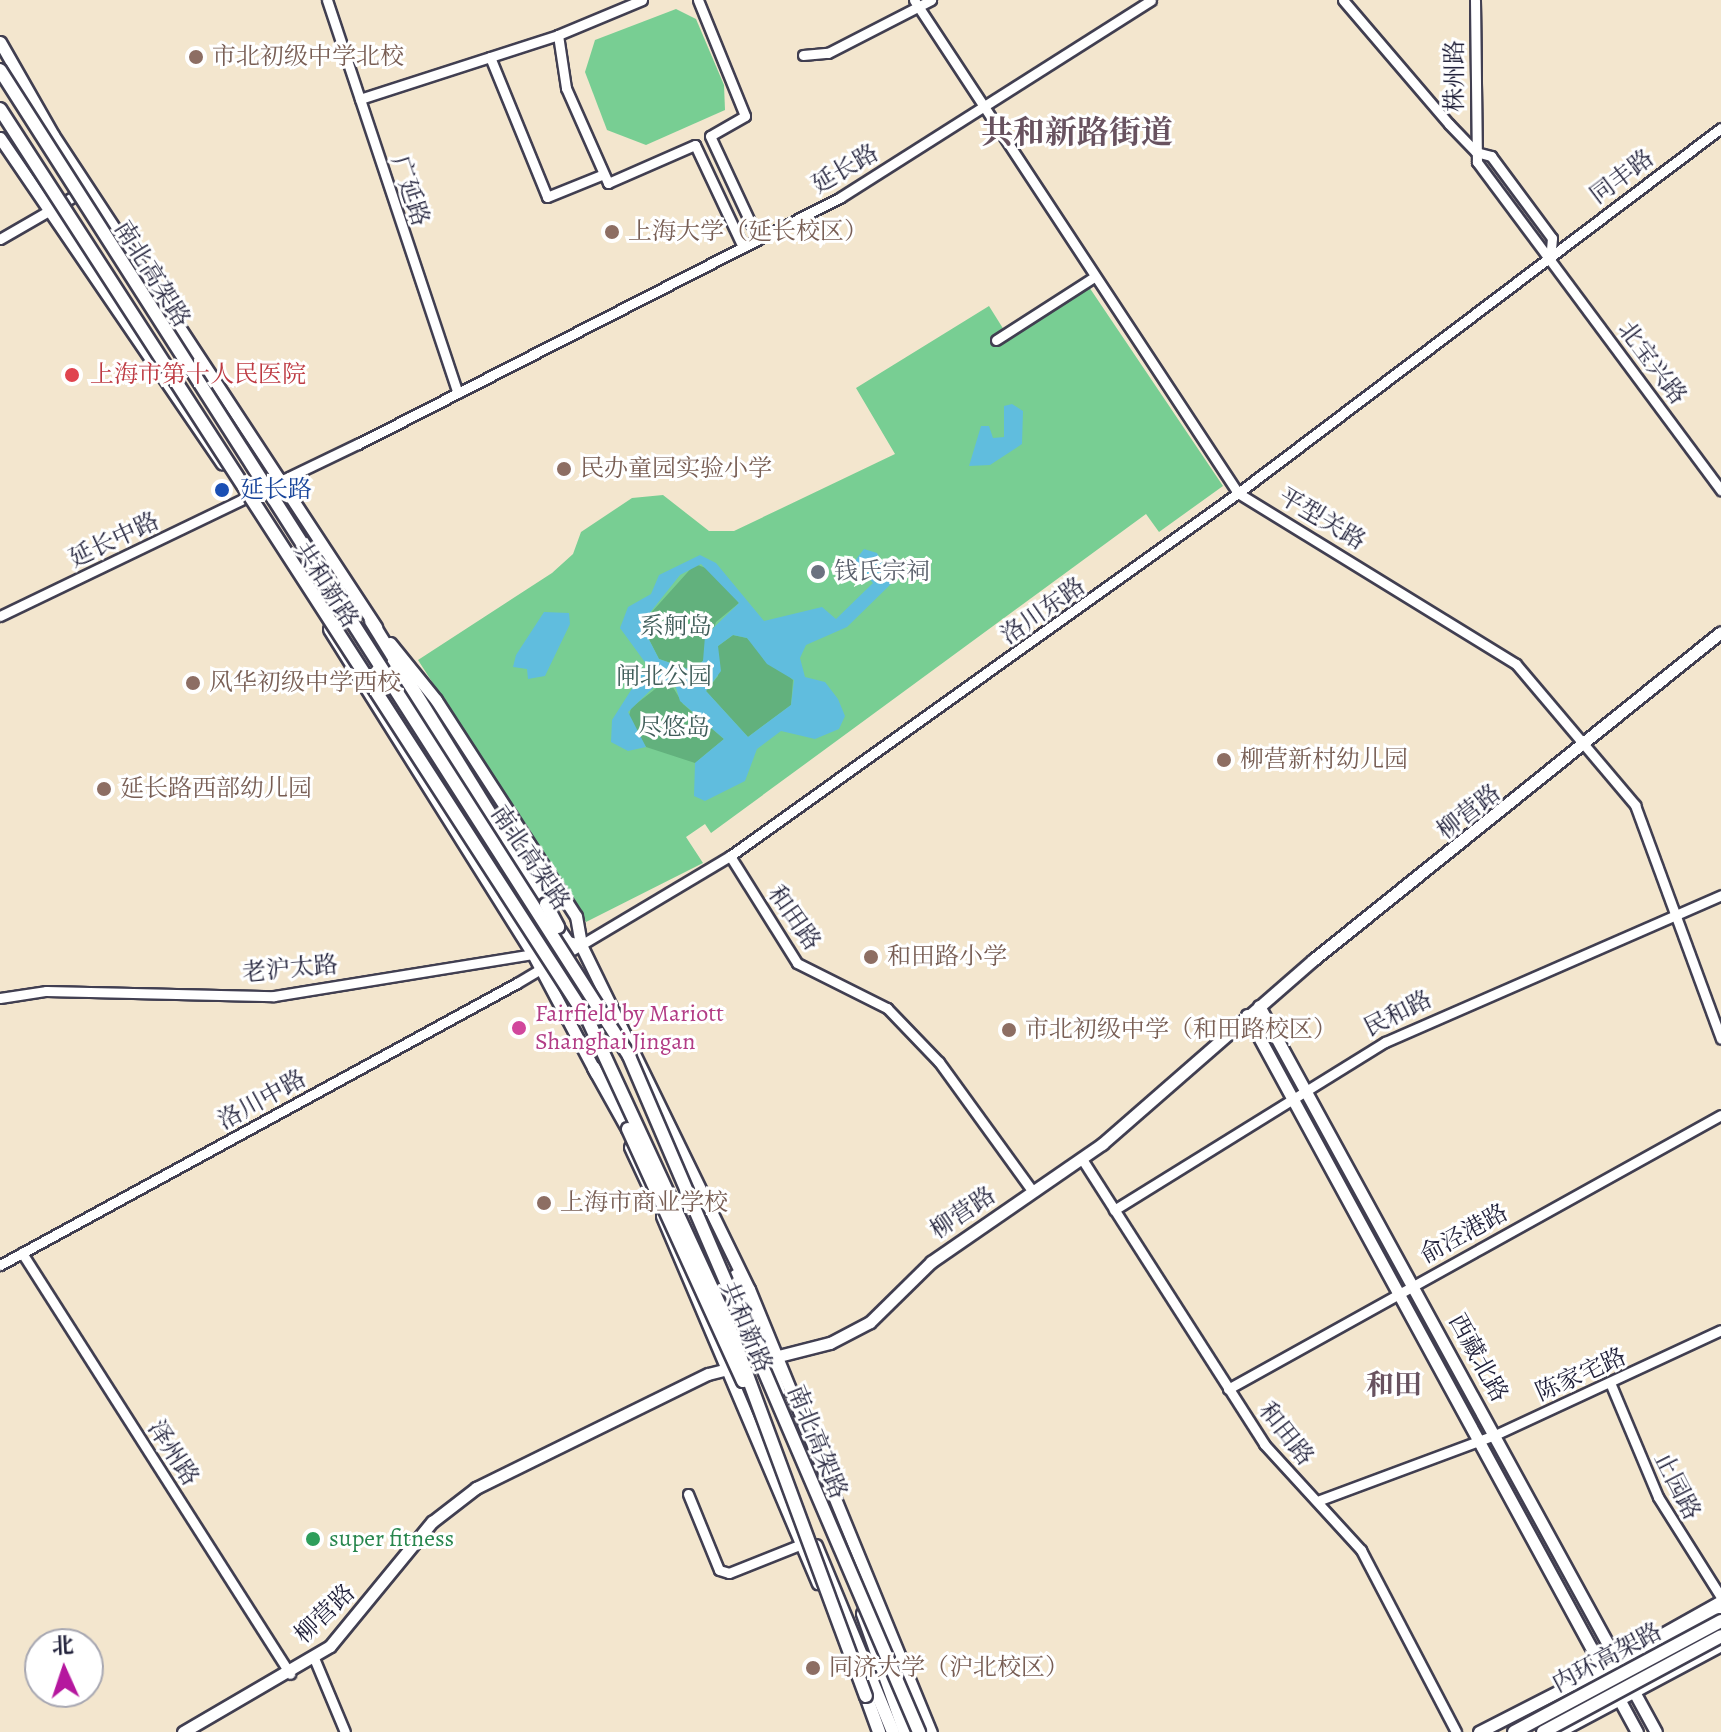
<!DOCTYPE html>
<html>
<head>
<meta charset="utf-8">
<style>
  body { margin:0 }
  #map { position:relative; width:1721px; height:1732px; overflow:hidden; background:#f3e6ce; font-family:Alegreya,"Noto Serif SC",serif }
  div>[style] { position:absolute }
  .green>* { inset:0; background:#78ce93 }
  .forest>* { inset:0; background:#62b17d }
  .water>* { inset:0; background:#60bdde }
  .roads { filter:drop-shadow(2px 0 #413f51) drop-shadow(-2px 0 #413f51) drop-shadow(0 2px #413f51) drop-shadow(0 -2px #413f51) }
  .minor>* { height:9px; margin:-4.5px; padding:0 4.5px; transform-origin:4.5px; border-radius:4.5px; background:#fff }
  .major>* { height:11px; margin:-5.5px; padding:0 5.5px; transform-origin:5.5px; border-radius:5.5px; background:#fff }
  .highway>* { height:12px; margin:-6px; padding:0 6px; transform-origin:6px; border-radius:6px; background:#fff }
  .bridges { filter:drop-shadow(2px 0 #413f51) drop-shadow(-2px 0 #413f51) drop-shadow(0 2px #413f51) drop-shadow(0 -2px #413f51) }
  .highway-bridge>* { height:12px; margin:-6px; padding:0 6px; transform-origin:6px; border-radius:6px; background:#fff }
  .dots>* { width:22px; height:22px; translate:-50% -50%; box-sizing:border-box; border:4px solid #fff; border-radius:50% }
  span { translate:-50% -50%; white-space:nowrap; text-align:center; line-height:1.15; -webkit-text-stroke:6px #fff; paint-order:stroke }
  .education-label { font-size:24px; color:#785e54 }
  .left { translate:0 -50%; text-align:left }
  .street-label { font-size:24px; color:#22223b }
  .health-label { font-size:24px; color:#be3a42 }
  .transit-label { font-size:24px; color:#164399 }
  .worship-label { font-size:24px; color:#5b616d }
  .park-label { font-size:24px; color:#405e5a }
  .hotel-label { font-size:24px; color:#b23c85 }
  .leisure-label { font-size:24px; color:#27864d }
  .quarter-label { font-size:28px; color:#68525f; font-weight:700 }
  .district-label { font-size:32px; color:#68525f; font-weight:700 }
  .north { position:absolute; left:24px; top:1628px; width:80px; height:80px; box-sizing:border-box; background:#fff; border:2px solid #a7a7b1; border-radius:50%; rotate:357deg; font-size:22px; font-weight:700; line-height:32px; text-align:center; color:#22223b }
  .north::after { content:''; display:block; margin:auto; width:28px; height:36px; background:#b5179e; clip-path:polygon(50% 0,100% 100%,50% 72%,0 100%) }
</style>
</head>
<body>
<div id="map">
  <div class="green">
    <div style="clip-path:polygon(676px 9px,696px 19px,724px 85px,725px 110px,646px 145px,607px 130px,585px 72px,595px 40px)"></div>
    <div style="clip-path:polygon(1085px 281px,1223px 486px,1159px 532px,1146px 514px,711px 833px,705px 824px,686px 837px,703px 863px,586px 922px,418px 660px,552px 573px,573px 554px,581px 532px,632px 498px,663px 495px,709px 531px,734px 531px,895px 454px,856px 388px,989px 306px,1004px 330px)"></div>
  </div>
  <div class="forest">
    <div style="clip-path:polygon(695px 564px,714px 571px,739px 603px,716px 622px,703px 661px,691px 670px,659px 659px,641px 624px)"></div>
    <div style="clip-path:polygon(733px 635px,747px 638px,793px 680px,791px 705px,748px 737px,706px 691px,718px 676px,718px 646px)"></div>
    <div style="clip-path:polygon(668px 679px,683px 704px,724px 739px,695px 763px,646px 747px,628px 720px,631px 708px)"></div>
  </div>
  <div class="water">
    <div style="clip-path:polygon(1012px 404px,1023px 411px,1022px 444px,990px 465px,969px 466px,981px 426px,989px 426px,993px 438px,1004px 437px,1004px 406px)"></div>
    <div style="clip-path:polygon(evenodd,864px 549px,877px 553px,893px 582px,847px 627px,806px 645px,800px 658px,805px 677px,825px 682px,838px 699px,845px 716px,839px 729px,815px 739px,781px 731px,757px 749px,745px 781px,705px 801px,694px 796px,695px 763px,724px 739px,680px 701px,674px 681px,659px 682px,628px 712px,646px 747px,628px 751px,611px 742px,612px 720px,647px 665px,620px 628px,628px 607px,651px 594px,659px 575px,700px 555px,716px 563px,764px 621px,822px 607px,836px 619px,873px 583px,854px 562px,864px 549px,701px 564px,739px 603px,705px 636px,703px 661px,691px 670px,659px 659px,641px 624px,680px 575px,701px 564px,864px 549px,733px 635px,747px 638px,767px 664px,794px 680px,791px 705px,748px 737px,706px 691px,721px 671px,718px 646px,733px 635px)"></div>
    <div style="clip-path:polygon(544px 612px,569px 613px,570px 624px,545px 676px,528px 679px,527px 669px,513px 667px,516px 655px)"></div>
  </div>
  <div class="roads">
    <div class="minor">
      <div style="left:327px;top:0;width:414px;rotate:71.6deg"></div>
      <div style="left:642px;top:0;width:91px;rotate:157.4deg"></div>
      <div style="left:558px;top:35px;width:54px;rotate:81.4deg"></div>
      <div style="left:566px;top:88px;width:104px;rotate:66.1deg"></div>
      <div style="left:608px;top:183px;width:95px;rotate:-23.6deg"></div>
      <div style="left:695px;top:145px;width:113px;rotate:64.8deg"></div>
      <div style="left:698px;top:0;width:125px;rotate:67.9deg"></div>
      <div style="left:745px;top:116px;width:40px;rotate:150.3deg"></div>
      <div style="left:710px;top:136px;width:114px;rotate:65deg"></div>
      <div style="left:914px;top:0;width:590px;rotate:56.69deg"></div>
      <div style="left:1238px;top:493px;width:326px;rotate:31.6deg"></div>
      <div style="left:1516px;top:664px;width:185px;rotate:49.8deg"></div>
      <div style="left:1635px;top:805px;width:249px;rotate:69.8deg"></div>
      <div style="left:1343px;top:0;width:163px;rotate:49.5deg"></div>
      <div style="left:1449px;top:124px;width:39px;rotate:46deg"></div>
      <div style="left:1476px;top:152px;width:16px;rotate:15deg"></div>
      <div style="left:1491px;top:156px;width:102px;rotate:53.4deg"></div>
      <div style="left:1552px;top:238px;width:22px;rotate:95deg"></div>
      <div style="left:1550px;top:260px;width:287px;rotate:53.4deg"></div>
      <div style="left:1475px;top:0;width:162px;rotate:89.3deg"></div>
      <div style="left:1477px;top:162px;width:122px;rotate:53.3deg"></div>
      <div style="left:803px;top:55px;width:25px;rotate:-5deg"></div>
      <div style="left:828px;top:53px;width:116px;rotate:-27.2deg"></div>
      <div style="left:490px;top:57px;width:151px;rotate:67.8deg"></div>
      <div style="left:547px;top:197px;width:61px;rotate:-22deg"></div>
      <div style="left:360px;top:99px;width:208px;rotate:-17.9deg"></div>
      <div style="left:0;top:239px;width:96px;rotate:-30deg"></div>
      <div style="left:996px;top:340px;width:117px;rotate:-32.7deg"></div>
      <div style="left:0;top:616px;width:397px;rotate:-25.7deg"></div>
      <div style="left:358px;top:444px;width:542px;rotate:-27.08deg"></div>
      <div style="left:841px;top:197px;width:367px;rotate:-32.4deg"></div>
      <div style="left:730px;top:856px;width:126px;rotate:57.9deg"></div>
      <div style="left:797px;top:963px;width:101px;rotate:26.6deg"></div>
      <div style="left:887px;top:1008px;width:75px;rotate:46.1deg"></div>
      <div style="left:939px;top:1062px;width:160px;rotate:54.1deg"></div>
      <div style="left:0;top:998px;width:47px;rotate:-8.7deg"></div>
      <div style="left:46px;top:991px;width:228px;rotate:1.3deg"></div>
      <div style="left:274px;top:996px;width:262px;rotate:-9.2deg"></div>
      <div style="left:1082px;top:1159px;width:338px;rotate:57.4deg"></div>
      <div style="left:1264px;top:1444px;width:144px;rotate:47.5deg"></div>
      <div style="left:1361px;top:1550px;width:205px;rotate:62.4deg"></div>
      <div style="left:1114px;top:1210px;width:319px;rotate:-31.8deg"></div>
      <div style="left:1385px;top:1042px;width:367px;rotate:-23.6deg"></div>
      <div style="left:22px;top:1253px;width:499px;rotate:57.5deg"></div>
      <div style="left:0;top:1265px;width:589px;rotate:-28.61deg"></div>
      <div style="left:517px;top:983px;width:248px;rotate:-30.8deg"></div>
      <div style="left:730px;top:856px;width:624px;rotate:-35.55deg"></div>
      <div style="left:1238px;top:493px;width:605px;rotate:-37.08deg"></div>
      <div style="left:1611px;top:1385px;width:121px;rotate:67.2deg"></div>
      <div style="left:1658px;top:1497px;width:118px;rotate:57.8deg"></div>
      <div style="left:1228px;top:1389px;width:564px;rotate:-29.06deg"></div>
      <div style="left:688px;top:1494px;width:82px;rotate:67.8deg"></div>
      <div style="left:719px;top:1570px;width:10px;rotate:17deg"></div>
      <div style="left:729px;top:1573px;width:79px;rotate:-21.7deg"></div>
      <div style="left:1320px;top:1500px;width:187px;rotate:-20.4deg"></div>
      <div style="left:1495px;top:1435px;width:249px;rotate:-24.9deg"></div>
      <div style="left:1623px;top:1655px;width:112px;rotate:-29.3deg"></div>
      <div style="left:314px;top:1658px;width:80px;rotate:67.3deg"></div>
    </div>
    <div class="major">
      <div style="left:0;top:42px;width:107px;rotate:60.3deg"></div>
      <div style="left:53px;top:135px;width:589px;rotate:56.71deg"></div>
      <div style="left:0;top:138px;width:394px;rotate:55.7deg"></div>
      <div style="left:329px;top:629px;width:384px;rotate:57.9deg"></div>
      <div style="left:533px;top:954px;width:135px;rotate:62.1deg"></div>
      <div style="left:390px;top:643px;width:73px;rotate:51.1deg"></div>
      <div style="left:436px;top:700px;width:257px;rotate:57.1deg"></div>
      <div style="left:576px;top:916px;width:29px;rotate:80deg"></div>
      <div style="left:581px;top:945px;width:383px;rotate:64deg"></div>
      <div style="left:749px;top:1289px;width:479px;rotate:67.7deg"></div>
      <div style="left:392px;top:663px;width:186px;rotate:58.6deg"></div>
      <div style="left:553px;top:920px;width:27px;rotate:56deg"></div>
      <div style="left:568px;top:942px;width:13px;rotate:13deg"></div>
      <div style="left:1259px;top:1006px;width:827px;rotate:61.33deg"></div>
      <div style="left:1247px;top:1015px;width:816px;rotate:61.46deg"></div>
      <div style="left:630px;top:1147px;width:54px;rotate:64.9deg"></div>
      <div style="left:662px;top:1216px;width:399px;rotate:67deg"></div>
      <div style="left:735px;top:1275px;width:123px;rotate:69.1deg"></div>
      <div style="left:183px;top:1732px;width:170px;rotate:-30.3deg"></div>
      <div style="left:330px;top:1646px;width:161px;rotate:-50.6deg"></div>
      <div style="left:432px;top:1522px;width:56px;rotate:-37.7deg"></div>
      <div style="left:476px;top:1488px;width:258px;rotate:-26.2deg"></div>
      <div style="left:708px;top:1374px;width:126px;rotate:-14.3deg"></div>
      <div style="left:830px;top:1343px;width:45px;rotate:-27.7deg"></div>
      <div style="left:870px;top:1322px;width:86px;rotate:-44.5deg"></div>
      <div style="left:931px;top:1262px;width:208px;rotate:-34.6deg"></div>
      <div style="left:1102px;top:1144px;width:280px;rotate:-41.1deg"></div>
      <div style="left:1313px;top:960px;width:523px;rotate:-38.8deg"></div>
      <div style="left:1479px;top:1732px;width:272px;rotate:-27.1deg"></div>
      <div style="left:1558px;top:1732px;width:185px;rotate:-28.1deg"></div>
    </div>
    <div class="highway">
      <div style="left:371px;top:621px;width:333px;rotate:58.3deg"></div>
      <div style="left:594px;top:1068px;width:70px;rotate:60.9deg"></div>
      <div style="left:816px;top:1546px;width:201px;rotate:67.5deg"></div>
      <div style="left:863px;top:1614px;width:125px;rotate:70.4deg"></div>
      <div style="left:866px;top:1696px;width:38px;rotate:70deg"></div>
    </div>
  </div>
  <div class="bridges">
    <div class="highway-bridge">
      <div style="left:0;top:70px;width:1170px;rotate:57.46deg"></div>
      <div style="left:629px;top:1056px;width:736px;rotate:66.78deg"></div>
      <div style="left:0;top:109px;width:1084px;rotate:57.16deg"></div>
      <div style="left:588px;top:1020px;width:328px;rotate:65.2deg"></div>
      <div style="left:726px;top:1318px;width:403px;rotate:69.7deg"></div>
      <div style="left:546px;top:904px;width:26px;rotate:62deg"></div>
      <div style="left:628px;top:1129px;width:277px;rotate:65.5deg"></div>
      <div style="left:1514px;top:1732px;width:235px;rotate:-28.2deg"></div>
      <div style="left:1543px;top:1732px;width:202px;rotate:-28.3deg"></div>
    </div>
  </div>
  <div class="dots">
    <div style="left:196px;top:57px;background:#8d6e63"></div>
    <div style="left:612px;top:232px;background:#8d6e63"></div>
    <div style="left:72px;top:375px;background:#e0444e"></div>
    <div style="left:564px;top:469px;background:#8d6e63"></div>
    <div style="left:222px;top:490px;background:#1a4fb4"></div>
    <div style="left:818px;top:572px;background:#6b7280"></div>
    <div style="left:193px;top:683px;background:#8d6e63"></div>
    <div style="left:1224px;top:760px;background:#8d6e63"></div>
    <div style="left:104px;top:789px;background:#8d6e63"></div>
    <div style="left:871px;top:957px;background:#8d6e63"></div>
    <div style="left:519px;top:1028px;background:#d1479c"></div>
    <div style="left:1009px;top:1030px;background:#8d6e63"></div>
    <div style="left:544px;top:1203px;background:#8d6e63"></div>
    <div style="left:313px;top:1539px;background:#2e9e5b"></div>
    <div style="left:813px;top:1668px;background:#8d6e63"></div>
  </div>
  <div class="education-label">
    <span class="left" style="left:212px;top:57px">市北初级中学北校</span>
    <span class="left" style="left:628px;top:232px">上海大学（延长校区）</span>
    <span class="left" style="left:580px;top:469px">民办童园实验小学</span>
    <span class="left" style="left:209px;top:683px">风华初级中学西校</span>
    <span class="left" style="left:1240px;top:760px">柳营新村幼儿园</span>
    <span class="left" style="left:120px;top:789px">延长路西部幼儿园</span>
    <span class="left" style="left:887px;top:957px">和田路小学</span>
    <span class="left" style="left:1025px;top:1030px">市北初级中学（和田路校区）</span>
    <span class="left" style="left:560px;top:1203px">上海市商业学校</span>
    <span class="left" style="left:829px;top:1668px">同济大学（沪北校区）</span>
  </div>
  <div class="street-label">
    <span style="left:1455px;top:76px;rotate:-90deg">株州路</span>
    <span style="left:845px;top:169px;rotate:-30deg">延长路</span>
    <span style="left:1622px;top:177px;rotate:-37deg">同丰路</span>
    <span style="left:410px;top:191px;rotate:72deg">广延路</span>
    <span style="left:152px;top:274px;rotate:58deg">南北高架路</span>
    <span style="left:1652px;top:363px;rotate:53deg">北宝兴路</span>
    <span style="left:1322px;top:519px;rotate:31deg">平型关路</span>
    <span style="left:114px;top:540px;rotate:-25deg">延长中路</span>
    <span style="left:326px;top:585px;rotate:57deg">共和新路</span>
    <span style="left:1043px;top:611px;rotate:-35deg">洛川东路</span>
    <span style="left:1469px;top:812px;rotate:-38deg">柳营路</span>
    <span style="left:530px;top:858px;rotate:56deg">南北高架路</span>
    <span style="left:794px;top:918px;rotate:55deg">和田路</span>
    <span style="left:290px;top:969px;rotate:-5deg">老沪太路</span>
    <span style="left:1398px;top:1014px;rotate:-27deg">民和路</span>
    <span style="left:262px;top:1100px;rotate:-29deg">洛川中路</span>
    <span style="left:963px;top:1213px;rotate:-34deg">柳营路</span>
    <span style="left:1464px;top:1234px;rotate:-29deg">俞泾港路</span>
    <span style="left:746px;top:1327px;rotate:67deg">共和新路</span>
    <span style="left:1478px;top:1358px;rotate:61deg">西藏北路</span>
    <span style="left:1581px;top:1375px;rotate:-24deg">陈家宅路</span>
    <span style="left:1286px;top:1434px;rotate:52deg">和田路</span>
    <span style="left:817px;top:1442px;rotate:68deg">南北高架路</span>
    <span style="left:173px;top:1453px;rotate:57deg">泽州路</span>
    <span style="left:1677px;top:1486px;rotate:63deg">止园路</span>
    <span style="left:325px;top:1614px;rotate:-44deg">柳营路</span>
    <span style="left:1607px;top:1658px;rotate:-28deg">内环高架路</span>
  </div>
  <div class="health-label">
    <span class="left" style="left:90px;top:375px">上海市第十人民医院</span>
  </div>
  <div class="transit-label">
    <span class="left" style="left:240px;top:490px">延长路</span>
  </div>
  <div class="worship-label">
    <span class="left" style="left:834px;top:572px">钱氏宗祠</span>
  </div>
  <div class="park-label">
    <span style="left:676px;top:627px">系舸岛</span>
    <span style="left:664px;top:677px">闸北公园</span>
    <span style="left:674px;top:728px">尽悠岛</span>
  </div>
  <div class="hotel-label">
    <span class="left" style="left:535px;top:1028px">Fairfield by Mariott<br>Shanghai Jingan</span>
  </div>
  <div class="leisure-label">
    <span class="left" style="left:329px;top:1539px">super fitness</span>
  </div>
  <div class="quarter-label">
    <span style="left:1394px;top:1385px">和田</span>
  </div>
  <div class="district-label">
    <span style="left:1077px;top:132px">共和新路街道</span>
  </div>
  <div class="north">北</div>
</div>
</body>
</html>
